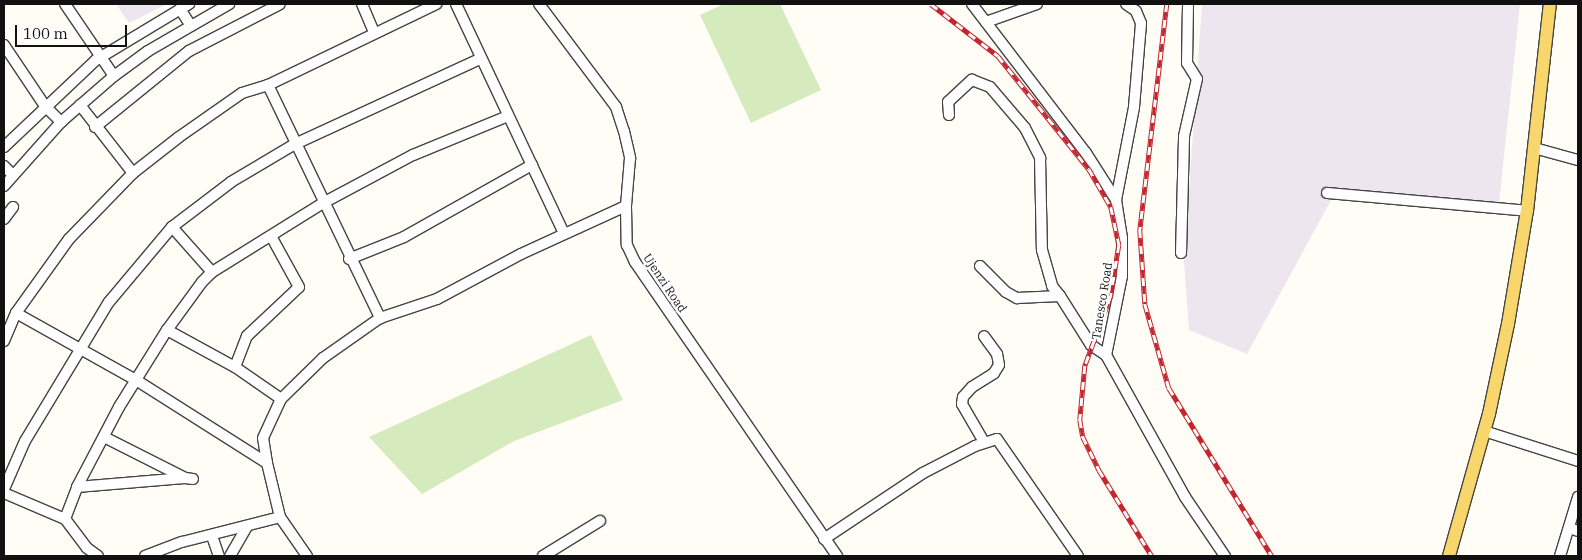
<!DOCTYPE html>
<html>
<head>
<meta charset="utf-8">
<style>
  body { margin:0 }
  #map { position:relative; width:1582px; height:560px; overflow:hidden; background:#fffdf5; font-family:"IBM Plex Serif",serif }
  div>[style] { position:absolute }
  .industrial>* { inset:0; background:#eee6ef }
  .green>* { inset:0; background:#d5ebbd }
  .roads { filter:drop-shadow(1px 0 #444) drop-shadow(-1px 0 #444) drop-shadow(0 1px #444) drop-shadow(0 -1px #444) }
  .minor>* { height:10px; margin:-5px; padding:0 5px; transform-origin:5px; border-radius:5px; background:#fff }
  .major>* { height:12px; margin:-6px; padding:0 6px; transform-origin:6px; border-radius:6px; background:#f9d66b }
  .rail>* { height:4.5px; margin-top:-2.25px; transform-origin:0; background:repeating-linear-gradient(90deg,#fff 0 8px,#c4262e 0 16px); box-sizing:border-box; border-block:1px solid #c4262e }
  span { translate:-50% -50%; white-space:nowrap; text-align:center; line-height:1.15; -webkit-text-stroke:5px #fff; paint-order:stroke }
  .street-label { font-size:12px; color:#111 }
  .frame { position:absolute; inset:0; border:5px solid #111; pointer-events:none }
  .scale { position:absolute; left:15px; top:25px; width:112px; height:22px; box-sizing:border-box; border:2px solid #111; border-top:0; padding-left:6px; font-size:15px; line-height:18px; white-space:nowrap; color:#111; -webkit-text-stroke:4px #fff; paint-order:stroke }
</style>
</head>
<body>
<div id="map">
  <div class="industrial">
    <div style="clip-path:polygon(116px 4px,167px 4px,129px 23px)"></div>
    <div style="clip-path:polygon(1202px 4px,1520px 4px,1499px 204px,1336px 191px,1247px 354px,1189px 330px,1184px 262px)"></div>
  </div>
  <div class="green">
    <div style="clip-path:polygon(724px 4px,780px 4px,821px 90px,751px 123px,700px 15px)"></div>
    <div style="clip-path:polygon(591px 335px,623px 400px,514px 441px,422px 494px,369px 437px)"></div>
  </div>
  <div class="roads">
    <div class="minor">
      <div style="left:65px;top:4px;width:87px;rotate:55.8deg"></div>
      <div style="left:362px;top:4px;width:30px;rotate:67deg"></div>
      <div style="left:456px;top:4px;width:253px;rotate:64.8deg"></div>
      <div style="left:539px;top:4px;width:129px;rotate:53.2deg"></div>
      <div style="left:616px;top:107px;width:25px;rotate:72deg"></div>
      <div style="left:624px;top:131px;width:28px;rotate:77deg"></div>
      <div style="left:630px;top:158px;width:48px;rotate:94.8deg"></div>
      <div style="left:626px;top:206px;width:39px;rotate:89deg"></div>
      <div style="left:627px;top:245px;width:19px;rotate:65deg"></div>
      <div style="left:635px;top:262px;width:357px;rotate:55.5deg"></div>
      <div style="left:972px;top:4px;width:188px;rotate:52.6deg"></div>
      <div style="left:1086px;top:153px;width:56px;rotate:57.4deg"></div>
      <div style="left:1116px;top:200px;width:38px;rotate:81deg"></div>
      <div style="left:1122px;top:238px;width:38px;rotate:90deg"></div>
      <div style="left:1122px;top:276px;width:81px;rotate:101.4deg"></div>
      <div style="left:1106px;top:355px;width:162px;rotate:60.9deg"></div>
      <div style="left:1185px;top:497px;width:71px;rotate:55.9deg"></div>
      <div style="left:180px;top:9px;width:20px;rotate:57deg"></div>
      <div style="left:986px;top:22px;width:54px;rotate:-19.4deg"></div>
      <div style="left:4px;top:45px;width:73px;rotate:56.1deg"></div>
      <div style="left:45px;top:106px;width:23px;rotate:45deg"></div>
      <div style="left:268px;top:85px;width:259px;rotate:64.3deg"></div>
      <div style="left:80px;top:105px;width:86px;rotate:52.1deg"></div>
      <div style="left:949px;top:115px;width:13px;rotate:-94deg"></div>
      <div style="left:948px;top:102px;width:33px;rotate:-43deg"></div>
      <div style="left:972px;top:80px;width:19px;rotate:21deg"></div>
      <div style="left:990px;top:87px;width:54px;rotate:49.5deg"></div>
      <div style="left:1025px;top:128px;width:34px;rotate:63deg"></div>
      <div style="left:1040px;top:158px;width:92px;rotate:88.8deg"></div>
      <div style="left:1042px;top:250px;width:37px;rotate:74deg"></div>
      <div style="left:1052px;top:286px;width:13px;rotate:51deg"></div>
      <div style="left:95px;top:127px;width:121px;rotate:-39deg"></div>
      <div style="left:189px;top:51px;width:102px;rotate:-27.3deg"></div>
      <div style="left:4px;top:147px;width:127px;rotate:-43.4deg"></div>
      <div style="left:96px;top:60px;width:109px;rotate:-31.1deg"></div>
      <div style="left:1534px;top:148px;width:46px;rotate:15.3deg"></div>
      <div style="left:4px;top:166px;width:13px;rotate:45deg"></div>
      <div style="left:4px;top:186px;width:86px;rotate:-48.3deg"></div>
      <div style="left:61px;top:122px;width:70px;rotate:-41deg"></div>
      <div style="left:114px;top:76px;width:42px;rotate:-36.3deg"></div>
      <div style="left:148px;top:51px;width:94px;rotate:-30.1deg"></div>
      <div style="left:1327px;top:193px;width:201px;rotate:5.1deg"></div>
      <div style="left:1116px;top:200px;width:95px;rotate:-79deg"></div>
      <div style="left:1134px;top:107px;width:84px;rotate:-85.2deg"></div>
      <div style="left:1141px;top:23px;width:13px;rotate:-113deg"></div>
      <div style="left:1136px;top:11px;width:12px;rotate:-145deg"></div>
      <div style="left:4px;top:219px;width:15px;rotate:-53deg"></div>
      <div style="left:172px;top:227px;width:60px;rotate:48.4deg"></div>
      <div style="left:1181px;top:253px;width:117px;rotate:-88.5deg"></div>
      <div style="left:1184px;top:136px;width:58px;rotate:-77.2deg"></div>
      <div style="left:1197px;top:79px;width:19px;rotate:-122deg"></div>
      <div style="left:1187px;top:63px;width:59px;rotate:-89deg"></div>
      <div style="left:349px;top:259px;width:59px;rotate:-21.8deg"></div>
      <div style="left:404px;top:237px;width:147px;rotate:-29.4deg"></div>
      <div style="left:980px;top:266px;width:37px;rotate:45deg"></div>
      <div style="left:1006px;top:292px;width:13px;rotate:29deg"></div>
      <div style="left:1017px;top:298px;width:43px;rotate:-2.7deg"></div>
      <div style="left:1060px;top:296px;width:58px;rotate:57.7deg"></div>
      <div style="left:1091px;top:345px;width:18px;rotate:34deg"></div>
      <div style="left:16px;top:313px;width:137px;rotate:29.2deg"></div>
      <div style="left:136px;top:380px;width:155px;rotate:32.4deg"></div>
      <div style="left:167px;top:330px;width:77px;rotate:28.6deg"></div>
      <div style="left:235px;top:367px;width:56px;rotate:34.8deg"></div>
      <div style="left:4px;top:341px;width:30px;rotate:-67deg"></div>
      <div style="left:16px;top:313px;width:91px;rotate:-54.4deg"></div>
      <div style="left:69px;top:239px;width:92px;rotate:-45.9deg"></div>
      <div style="left:133px;top:173px;width:58px;rotate:-38deg"></div>
      <div style="left:179px;top:137px;width:77px;rotate:-34.9deg"></div>
      <div style="left:242px;top:93px;width:27px;rotate:-17deg"></div>
      <div style="left:268px;top:85px;width:187px;rotate:-25.7deg"></div>
      <div style="left:235px;top:367px;width:33px;rotate:-69deg"></div>
      <div style="left:247px;top:336px;width:71px;rotate:-43.3deg"></div>
      <div style="left:299px;top:287px;width:58px;rotate:-118.8deg"></div>
      <div style="left:1484px;top:431px;width:99px;rotate:17.7deg"></div>
      <div style="left:104px;top:437px;width:91px;rotate:26.8deg"></div>
      <div style="left:185px;top:478px;width:8px;rotate:7deg"></div>
      <div style="left:984px;top:442px;width:44px;rotate:-120.1deg"></div>
      <div style="left:962px;top:404px;width:7px;rotate:-82deg"></div>
      <div style="left:963px;top:397px;width:13px;rotate:-48deg"></div>
      <div style="left:972px;top:387px;width:26px;rotate:-32deg"></div>
      <div style="left:994px;top:373px;width:9px;rotate:-58deg"></div>
      <div style="left:999px;top:365px;width:11px;rotate:-100deg"></div>
      <div style="left:997px;top:354px;width:22px;rotate:-126deg"></div>
      <div style="left:77px;top:487px;width:108px;rotate:-4.8deg"></div>
      <div style="left:4px;top:489px;width:52px;rotate:-66.4deg"></div>
      <div style="left:25px;top:441px;width:162px;rotate:-58.9deg"></div>
      <div style="left:109px;top:302px;width:98px;rotate:-50deg"></div>
      <div style="left:172px;top:227px;width:74px;rotate:-37.3deg"></div>
      <div style="left:231px;top:182px;width:74px;rotate:-30.7deg"></div>
      <div style="left:295px;top:144px;width:204px;rotate:-24.7deg"></div>
      <div style="left:4px;top:493px;width:66px;rotate:23.1deg"></div>
      <div style="left:1569px;top:528px;width:9px;rotate:18deg"></div>
      <div style="left:212px;top:536px;width:21px;rotate:71deg"></div>
      <div style="left:824px;top:539px;width:119px;rotate:-33.7deg"></div>
      <div style="left:923px;top:473px;width:59px;rotate:-27.4deg"></div>
      <div style="left:975px;top:446px;width:23px;rotate:-18deg"></div>
      <div style="left:997px;top:439px;width:142px;rotate:55.3deg"></div>
      <div style="left:98px;top:556px;width:14px;rotate:-144deg"></div>
      <div style="left:87px;top:548px;width:36px;rotate:-127deg"></div>
      <div style="left:65px;top:519px;width:34px;rotate:-69deg"></div>
      <div style="left:77px;top:487px;width:90px;rotate:-62.3deg"></div>
      <div style="left:119px;top:407px;width:91px;rotate:-58.1deg"></div>
      <div style="left:167px;top:330px;width:59px;rotate:-53.9deg"></div>
      <div style="left:202px;top:282px;width:14px;rotate:-45deg"></div>
      <div style="left:212px;top:272px;width:131px;rotate:-31.9deg"></div>
      <div style="left:323px;top:203px;width:102px;rotate:-28.1deg"></div>
      <div style="left:413px;top:155px;width:103px;rotate:-22.3deg"></div>
      <div style="left:145px;top:556px;width:40px;rotate:-21deg"></div>
      <div style="left:182px;top:542px;width:101px;rotate:-14.3deg"></div>
      <div style="left:230px;top:556px;width:34px;rotate:-60deg"></div>
      <div style="left:307px;top:556px;width:47px;rotate:-124.7deg"></div>
      <div style="left:280px;top:517px;width:56px;rotate:-103.5deg"></div>
      <div style="left:267px;top:463px;width:25px;rotate:-99deg"></div>
      <div style="left:263px;top:438px;width:43px;rotate:-65.2deg"></div>
      <div style="left:281px;top:399px;width:59px;rotate:-44.3deg"></div>
      <div style="left:323px;top:358px;width:70px;rotate:-35.1deg"></div>
      <div style="left:380px;top:318px;width:60px;rotate:-18.4deg"></div>
      <div style="left:437px;top:299px;width:95px;rotate:-28.2deg"></div>
      <div style="left:521px;top:254px;width:115px;rotate:-24.6deg"></div>
      <div style="left:543px;top:556px;width:67px;rotate:-31.6deg"></div>
      <div style="left:1560px;top:556px;width:62px;rotate:-73deg"></div>
    </div>
    <div class="major">
      <div style="left:1449px;top:556px;width:148px;rotate:-74.3deg"></div>
      <div style="left:1489px;top:414px;width:92px;rotate:-78.1deg"></div>
      <div style="left:1508px;top:324px;width:115px;rotate:-80.5deg"></div>
      <div style="left:1527px;top:211px;width:208px;rotate:-83.7deg"></div>
    </div>
  </div>
  <div class="rail">
    <div style="left:931px;top:4px;width:85px;rotate:37.8deg"></div>
    <div style="left:998px;top:56px;width:145px;rotate:51.2deg"></div>
    <div style="left:1089px;top:169px;width:44px;rotate:59.9deg"></div>
    <div style="left:1111px;top:207px;width:39px;rotate:78deg"></div>
    <div style="left:1119px;top:245px;width:52px;rotate:98.9deg"></div>
    <div style="left:1111px;top:296px;width:75px;rotate:110.4deg"></div>
    <div style="left:1085px;top:366px;width:54px;rotate:95.3deg"></div>
    <div style="left:1080px;top:420px;width:17px;rotate:80deg"></div>
    <div style="left:1083px;top:437px;width:37px;rotate:64deg"></div>
    <div style="left:1099px;top:470px;width:101px;rotate:58.4deg"></div>
    <div style="left:1167px;top:4px;width:228px;rotate:96.8deg"></div>
    <div style="left:1140px;top:230px;width:74px;rotate:86.1deg"></div>
    <div style="left:1145px;top:304px;width:87px;rotate:74.1deg"></div>
    <div style="left:1169px;top:388px;width:197px;rotate:58.5deg"></div>
  </div>
  <div class="street-label">
    <span style="left:665px;top:283px;rotate:56deg">Ujenzi Road</span>
    <span style="left:1102px;top:301px;rotate:-81deg">Tanesco Road</span>
  </div>
  <div class="frame"></div>
  <div class="scale">100 m</div>
</div>
</body>
</html>
